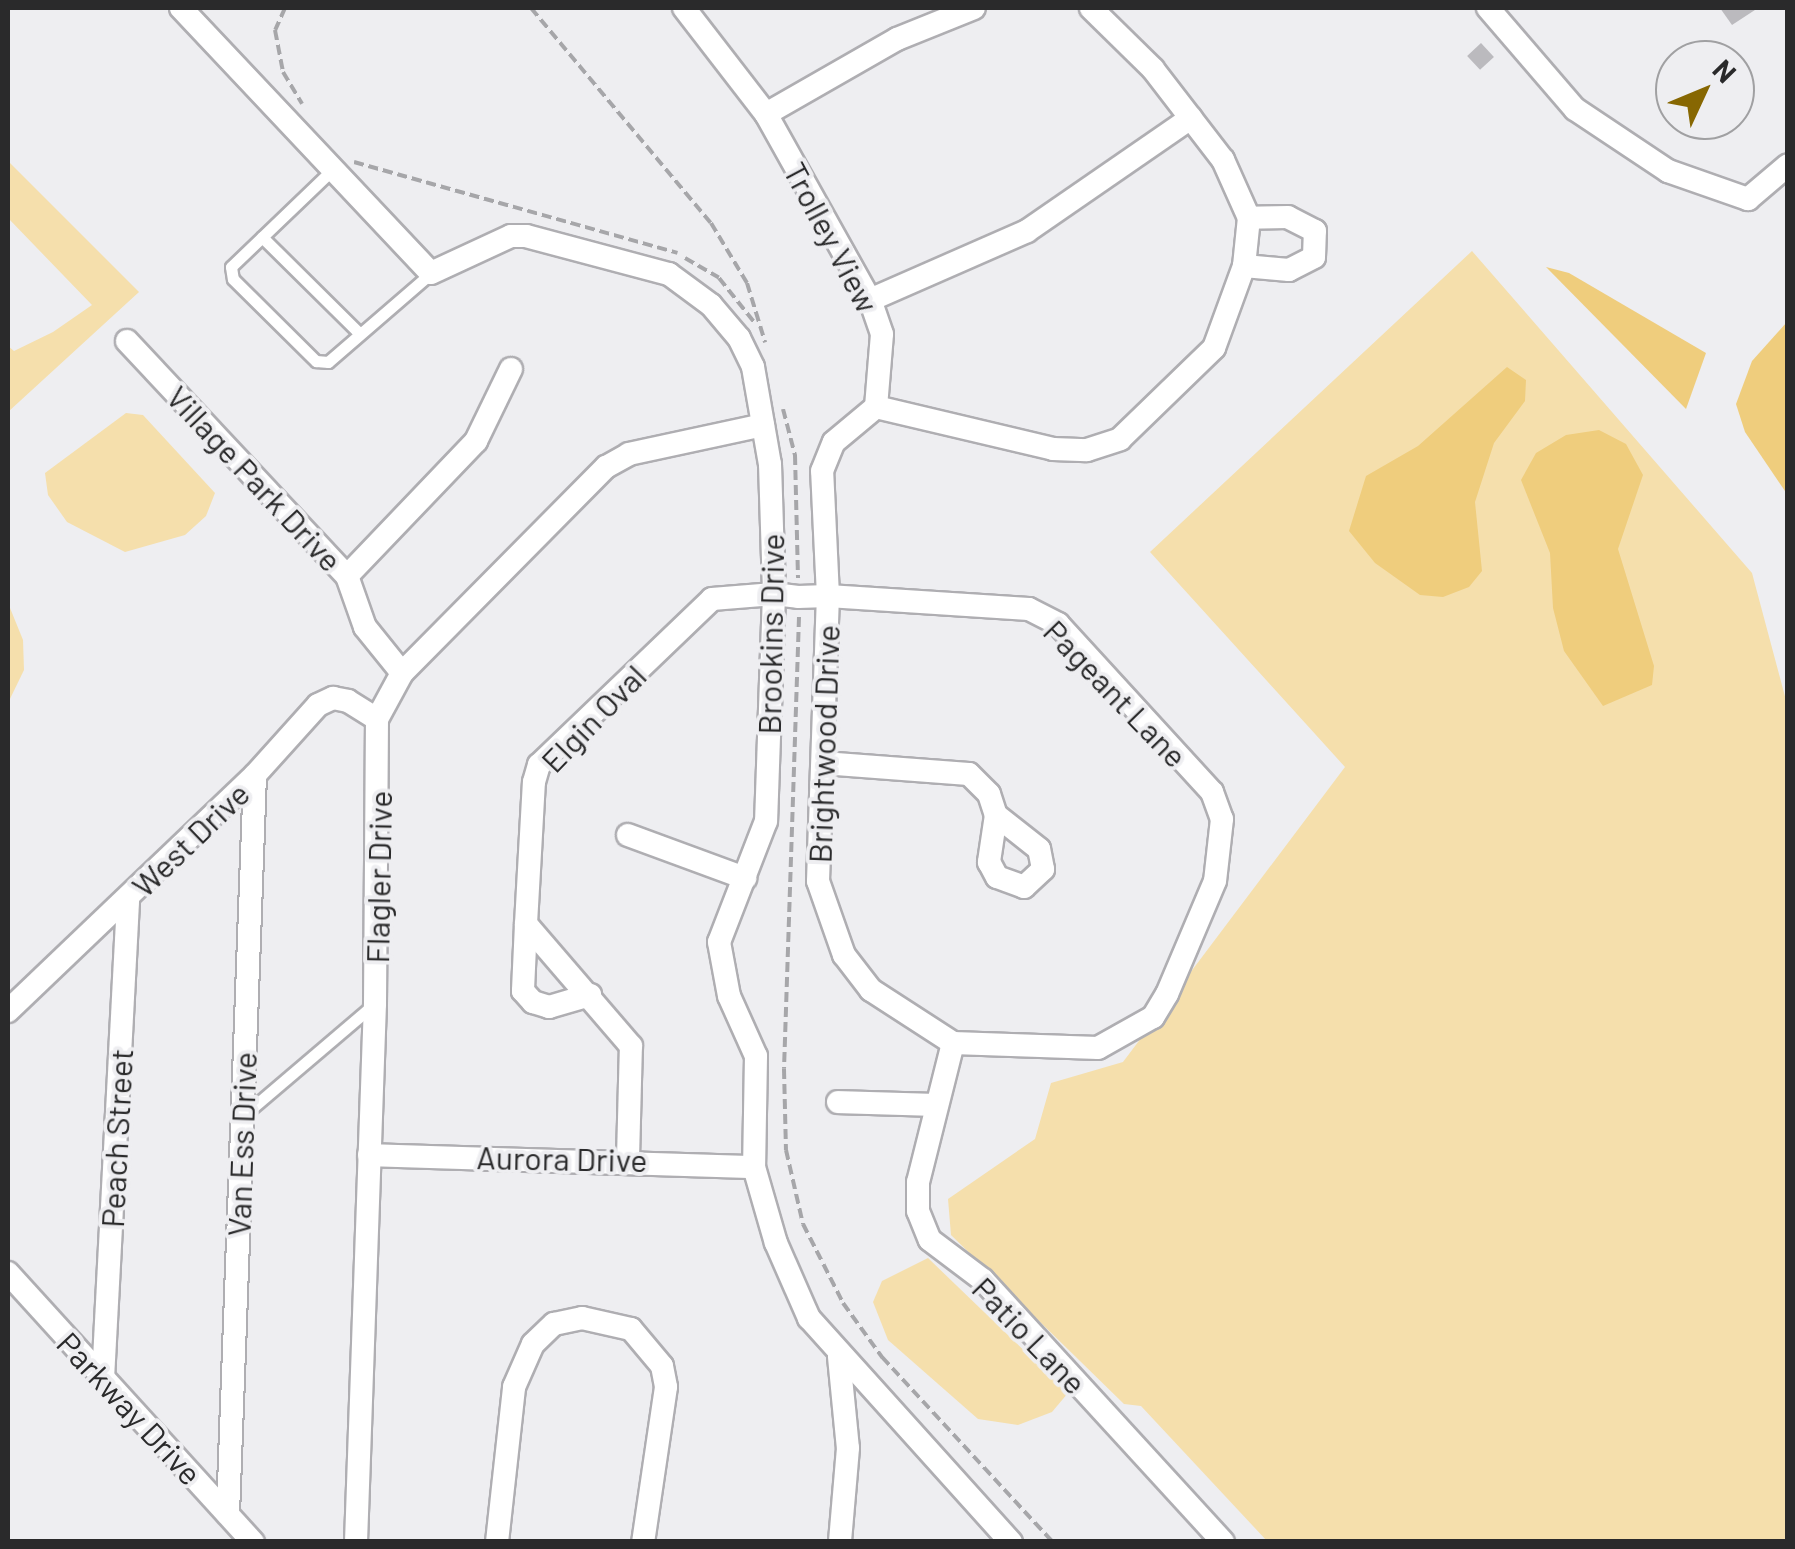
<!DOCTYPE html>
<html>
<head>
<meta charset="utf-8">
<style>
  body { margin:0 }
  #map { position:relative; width:1795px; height:1549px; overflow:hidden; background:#eeeef1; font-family:Barlow,sans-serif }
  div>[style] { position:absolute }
  .green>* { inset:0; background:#f5dfac }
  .water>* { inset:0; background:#efcd7d }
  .building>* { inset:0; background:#bbbabe; transform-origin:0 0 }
  .path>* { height:4px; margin-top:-2px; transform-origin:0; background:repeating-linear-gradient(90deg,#a6a6a9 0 10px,transparent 0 15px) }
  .roads { filter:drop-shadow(2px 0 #afaeb2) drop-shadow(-2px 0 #afaeb2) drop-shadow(0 2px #afaeb2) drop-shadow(0 -2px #afaeb2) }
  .lane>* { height:11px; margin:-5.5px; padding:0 5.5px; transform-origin:5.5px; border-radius:5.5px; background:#fff }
  .street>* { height:22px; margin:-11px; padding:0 11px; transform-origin:11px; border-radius:11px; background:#fff }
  span { translate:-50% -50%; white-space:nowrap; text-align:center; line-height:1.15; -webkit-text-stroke:8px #eeeef1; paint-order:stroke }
  .street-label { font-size:32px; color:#2a2a2b }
  .frame { position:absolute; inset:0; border:10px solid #2a2a2b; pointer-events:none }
  .north { position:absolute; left:1655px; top:40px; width:100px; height:100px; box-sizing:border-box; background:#eeeef1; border:2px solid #a0a0a2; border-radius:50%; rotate:46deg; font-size:28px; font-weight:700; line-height:40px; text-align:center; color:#2a2a2b }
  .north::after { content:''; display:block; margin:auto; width:35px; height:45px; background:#876702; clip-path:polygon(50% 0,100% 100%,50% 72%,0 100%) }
</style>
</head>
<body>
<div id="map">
  <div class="green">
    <div style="clip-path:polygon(8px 161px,139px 292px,8px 412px,8px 346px,14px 351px,53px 332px,92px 305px,8px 218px)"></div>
    <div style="clip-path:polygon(1472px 251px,1752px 573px,1787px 704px,1787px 1541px,1267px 1541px,1141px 1406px,1124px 1404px,951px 1235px,948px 1199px,1035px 1139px,1051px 1083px,1123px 1062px,1345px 767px,1150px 552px)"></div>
    <div style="clip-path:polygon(126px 413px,143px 415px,215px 493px,206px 516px,185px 535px,125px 552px,67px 522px,48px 495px,45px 473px)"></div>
    <div style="clip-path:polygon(8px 603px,23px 640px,24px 670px,8px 703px)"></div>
    <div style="clip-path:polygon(928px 1258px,1068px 1393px,1052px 1412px,1018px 1425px,978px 1419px,888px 1340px,873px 1302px,882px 1281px)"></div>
  </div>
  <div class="water">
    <div style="clip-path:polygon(1546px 267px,1569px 273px,1706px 353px,1686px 409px)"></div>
    <div style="clip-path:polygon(1787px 322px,1787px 494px,1745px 432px,1736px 404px,1752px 361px)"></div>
    <div style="clip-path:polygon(1507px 367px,1526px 380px,1525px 401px,1494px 443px,1475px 502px,1482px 571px,1469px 587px,1443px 597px,1420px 595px,1375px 563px,1349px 531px,1366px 476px,1418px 446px)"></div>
    <div style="clip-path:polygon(1599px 430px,1626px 444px,1643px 475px,1618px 549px,1654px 666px,1652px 685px,1603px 706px,1564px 651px,1553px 608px,1550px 553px,1521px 480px,1536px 453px,1566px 435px)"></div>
  </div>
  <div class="building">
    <div style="clip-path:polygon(1720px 8px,1758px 8px,1732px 25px)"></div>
    <div style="left:1481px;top:43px;width:19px;height:19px;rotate:47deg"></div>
  </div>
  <div class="path">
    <div style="left:285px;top:8px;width:24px;rotate:114deg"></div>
    <div style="left:275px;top:30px;width:43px;rotate:79.2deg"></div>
    <div style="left:283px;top:72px;width:37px;rotate:59deg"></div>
    <div style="left:531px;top:8px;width:280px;rotate:50.1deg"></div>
    <div style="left:711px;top:223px;width:70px;rotate:59deg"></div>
    <div style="left:747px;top:283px;width:62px;rotate:73deg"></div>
    <div style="left:354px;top:162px;width:336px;rotate:15.7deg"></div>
    <div style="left:685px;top:258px;width:39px;rotate:30deg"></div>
    <div style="left:719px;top:278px;width:56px;rotate:51.5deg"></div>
    <div style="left:783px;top:409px;width:48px;rotate:75.4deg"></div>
    <div style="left:795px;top:455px;width:123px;rotate:88.6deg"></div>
    <div style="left:799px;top:617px;width:452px;rotate:91.9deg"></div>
    <div style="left:784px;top:1069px;width:81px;rotate:88.6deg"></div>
    <div style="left:786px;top:1150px;width:76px;rotate:77.1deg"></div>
    <div style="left:803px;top:1224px;width:89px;rotate:63.1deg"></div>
    <div style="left:843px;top:1303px;width:67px;rotate:54.2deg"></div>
    <div style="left:882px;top:1357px;width:252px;rotate:47.3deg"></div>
  </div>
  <div class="roads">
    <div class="lane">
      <div style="left:332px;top:170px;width:140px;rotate:136.2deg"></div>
      <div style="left:231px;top:267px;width:12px;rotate:81deg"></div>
      <div style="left:233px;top:279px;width:117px;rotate:44.7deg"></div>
      <div style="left:316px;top:361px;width:12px;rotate:5deg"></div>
      <div style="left:328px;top:362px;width:136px;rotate:-40.8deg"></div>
      <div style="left:262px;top:237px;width:136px;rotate:44.7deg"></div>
      <div style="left:245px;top:1114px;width:167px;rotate:-40.4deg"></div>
    </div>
    <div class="street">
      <div style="left:181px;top:8px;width:364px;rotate:46.7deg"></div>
      <div style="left:431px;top:273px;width:88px;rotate:-24.8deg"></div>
      <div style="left:511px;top:236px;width:15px"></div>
      <div style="left:526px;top:236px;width:148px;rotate:14.9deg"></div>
      <div style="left:669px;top:274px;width:52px;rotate:36.4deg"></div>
      <div style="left:711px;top:305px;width:43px;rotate:49.7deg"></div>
      <div style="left:739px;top:338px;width:32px;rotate:64deg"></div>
      <div style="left:753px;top:367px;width:98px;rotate:80.1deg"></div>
      <div style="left:770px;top:464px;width:130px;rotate:88.2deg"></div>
      <div style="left:774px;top:594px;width:227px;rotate:92deg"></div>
      <div style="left:766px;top:821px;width:130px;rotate:111.2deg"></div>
      <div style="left:719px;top:942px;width:55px;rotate:79.5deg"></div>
      <div style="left:729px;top:996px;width:66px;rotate:65.8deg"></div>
      <div style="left:756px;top:1056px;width:111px;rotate:91deg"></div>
      <div style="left:754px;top:1167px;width:79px;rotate:73.9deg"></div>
      <div style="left:776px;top:1243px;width:82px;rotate:66.3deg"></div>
      <div style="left:809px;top:1318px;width:302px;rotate:48deg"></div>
      <div style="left:1488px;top:8px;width:133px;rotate:49.3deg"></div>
      <div style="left:1575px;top:109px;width:112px;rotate:33.7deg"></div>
      <div style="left:1668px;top:171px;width:85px;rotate:19.3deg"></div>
      <div style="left:1748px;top:199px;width:52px;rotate:-40.4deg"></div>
      <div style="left:766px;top:114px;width:151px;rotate:-29.8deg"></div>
      <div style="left:897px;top:39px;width:83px;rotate:-21.9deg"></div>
      <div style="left:1244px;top:266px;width:45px;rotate:5.1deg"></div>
      <div style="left:1289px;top:270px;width:28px;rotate:-27deg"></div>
      <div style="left:1314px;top:257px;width:26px;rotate:-88deg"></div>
      <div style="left:1315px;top:231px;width:30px;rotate:-153deg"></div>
      <div style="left:1288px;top:217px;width:39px;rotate:179deg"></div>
      <div style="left:870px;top:300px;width:171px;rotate:-23.7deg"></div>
      <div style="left:1027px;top:231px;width:199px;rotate:-34.6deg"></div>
      <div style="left:127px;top:341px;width:322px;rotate:46.9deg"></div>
      <div style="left:347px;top:576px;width:54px;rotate:70.6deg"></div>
      <div style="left:365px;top:627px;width:59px;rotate:51.2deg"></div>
      <div style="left:876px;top:407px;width:182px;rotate:13.3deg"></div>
      <div style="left:1053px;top:449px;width:34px;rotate:2deg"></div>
      <div style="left:1087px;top:450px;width:35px;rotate:-18deg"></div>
      <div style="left:1120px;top:439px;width:131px;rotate:-44.1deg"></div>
      <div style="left:1214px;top:348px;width:87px;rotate:-69.9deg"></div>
      <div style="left:1244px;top:266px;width:48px;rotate:-84.1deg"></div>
      <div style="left:1249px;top:218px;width:64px;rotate:-114.1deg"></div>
      <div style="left:1223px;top:160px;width:115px;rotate:-127.6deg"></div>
      <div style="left:1153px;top:69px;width:87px;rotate:-135.5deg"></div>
      <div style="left:347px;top:576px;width:187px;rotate:-46.3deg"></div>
      <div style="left:476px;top:441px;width:80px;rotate:-64.1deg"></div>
      <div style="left:823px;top:763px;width:146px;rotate:4.3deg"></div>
      <div style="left:969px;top:774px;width:28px;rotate:45deg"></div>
      <div style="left:989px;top:794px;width:22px;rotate:72deg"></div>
      <div style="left:996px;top:815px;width:48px;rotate:98.5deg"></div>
      <div style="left:989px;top:862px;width:17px;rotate:62deg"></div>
      <div style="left:997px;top:877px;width:29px;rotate:20deg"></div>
      <div style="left:1024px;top:887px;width:26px;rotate:-43deg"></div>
      <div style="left:1043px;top:869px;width:20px;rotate:-101deg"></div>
      <div style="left:1039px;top:849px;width:55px;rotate:-141.7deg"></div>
      <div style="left:628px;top:835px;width:125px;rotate:20.2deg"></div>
      <div style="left:526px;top:924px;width:67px;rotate:92.6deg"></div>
      <div style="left:523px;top:991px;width:15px;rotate:48deg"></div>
      <div style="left:533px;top:1002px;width:17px;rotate:17deg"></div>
      <div style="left:549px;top:1007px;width:43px;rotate:-16.3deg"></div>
      <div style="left:8px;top:1011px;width:342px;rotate:-43.7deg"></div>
      <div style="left:255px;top:775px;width:94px;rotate:-48deg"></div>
      <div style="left:318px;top:705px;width:17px;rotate:-25deg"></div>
      <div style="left:333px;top:698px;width:15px;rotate:11deg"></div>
      <div style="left:348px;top:701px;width:34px;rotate:32deg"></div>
      <div style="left:953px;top:1043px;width:143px;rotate:104.1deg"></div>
      <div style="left:918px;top:1182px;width:29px;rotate:90deg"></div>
      <div style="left:918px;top:1211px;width:31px;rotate:68deg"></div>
      <div style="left:930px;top:1240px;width:66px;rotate:37deg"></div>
      <div style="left:983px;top:1280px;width:355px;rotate:47.5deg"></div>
      <div style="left:838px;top:1102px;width:96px;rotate:1.8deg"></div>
      <div style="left:369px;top:1155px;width:385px;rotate:1.8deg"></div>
      <div style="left:628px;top:1158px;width:112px;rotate:-88.5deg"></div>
      <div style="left:631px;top:1046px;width:161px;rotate:-130.7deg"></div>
      <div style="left:526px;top:924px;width:142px;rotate:-86.8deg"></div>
      <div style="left:534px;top:782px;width:18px;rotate:-74deg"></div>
      <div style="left:539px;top:765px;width:240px;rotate:-43.8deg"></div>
      <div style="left:712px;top:599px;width:62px;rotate:-4.6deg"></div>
      <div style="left:774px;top:594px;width:24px;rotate:7deg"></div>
      <div style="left:798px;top:597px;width:30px;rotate:-2deg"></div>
      <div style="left:828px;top:596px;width:201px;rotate:3.7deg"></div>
      <div style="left:1029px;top:609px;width:33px;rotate:27deg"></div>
      <div style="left:1058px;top:624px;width:228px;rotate:47.5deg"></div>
      <div style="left:1212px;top:792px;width:29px;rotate:70deg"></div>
      <div style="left:1222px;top:819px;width:62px;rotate:96.4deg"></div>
      <div style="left:1215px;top:881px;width:123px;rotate:113deg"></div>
      <div style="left:1167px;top:994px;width:27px;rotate:121deg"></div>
      <div style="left:1153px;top:1017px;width:63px;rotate:150.6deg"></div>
      <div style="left:1098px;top:1048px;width:145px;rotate:-178deg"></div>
      <div style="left:953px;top:1043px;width:98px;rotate:-147.1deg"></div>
      <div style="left:871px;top:990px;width:44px;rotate:-127.6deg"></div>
      <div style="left:844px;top:955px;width:78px;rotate:-109.4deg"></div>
      <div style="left:818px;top:881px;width:285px;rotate:-88deg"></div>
      <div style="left:828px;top:596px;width:125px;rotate:-92.7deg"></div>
      <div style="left:822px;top:471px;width:31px;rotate:-68deg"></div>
      <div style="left:834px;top:442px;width:55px;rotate:-39.8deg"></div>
      <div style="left:876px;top:407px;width:73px;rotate:-85.3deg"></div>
      <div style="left:882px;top:334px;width:36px;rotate:-109deg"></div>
      <div style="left:870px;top:300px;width:213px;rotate:-119.2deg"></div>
      <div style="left:766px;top:114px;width:134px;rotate:-127.7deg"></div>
      <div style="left:8px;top:1273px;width:364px;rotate:47.7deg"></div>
      <div style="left:839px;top:1357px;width:91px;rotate:84.4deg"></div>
      <div style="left:848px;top:1448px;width:94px;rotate:94.9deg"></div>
      <div style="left:103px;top:1379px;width:482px;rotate:-87deg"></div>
      <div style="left:228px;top:1514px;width:739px;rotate:-87.91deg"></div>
      <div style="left:356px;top:1542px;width:538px;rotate:-87.98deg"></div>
      <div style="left:375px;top:1004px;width:285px;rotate:-89.6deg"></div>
      <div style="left:377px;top:719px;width:52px;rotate:-61.5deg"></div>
      <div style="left:402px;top:673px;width:290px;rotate:-45.3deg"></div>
      <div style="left:606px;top:467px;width:26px;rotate:-29deg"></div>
      <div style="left:629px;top:454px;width:137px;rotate:-12.2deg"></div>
      <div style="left:497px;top:1542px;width:156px;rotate:-83.7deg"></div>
      <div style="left:514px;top:1387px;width:47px;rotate:-66.2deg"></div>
      <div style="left:533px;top:1344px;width:29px;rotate:-44deg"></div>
      <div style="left:554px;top:1324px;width:29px;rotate:-12deg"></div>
      <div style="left:582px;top:1318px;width:50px;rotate:12.7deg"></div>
      <div style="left:631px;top:1329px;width:48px;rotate:50deg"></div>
      <div style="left:662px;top:1366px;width:21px;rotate:79deg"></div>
      <div style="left:666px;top:1387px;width:157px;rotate:98.4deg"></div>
    </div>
  </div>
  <div class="street-label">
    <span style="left:832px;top:237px;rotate:62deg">Trolley View</span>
    <span style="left:255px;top:478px;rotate:47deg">Village Park Drive</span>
    <span style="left:770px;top:634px;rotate:-89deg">Brookins Drive</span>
    <span style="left:1116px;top:693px;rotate:46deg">Pageant Lane</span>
    <span style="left:593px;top:718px;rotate:-46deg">Elgin Oval</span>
    <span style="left:823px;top:744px;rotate:-88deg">Brightwood Drive</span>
    <span style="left:190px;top:839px;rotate:-44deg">West Drive</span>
    <span style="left:378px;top:877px;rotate:-89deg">Flagler Drive</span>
    <span style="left:116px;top:1138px;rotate:-87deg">Peach Street</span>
    <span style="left:241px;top:1144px;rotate:-88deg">Van Ess Drive</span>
    <span style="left:562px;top:1158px;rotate:1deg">Aurora Drive</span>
    <span style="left:1030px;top:1335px;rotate:46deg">Patio Lane</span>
    <span style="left:130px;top:1408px;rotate:47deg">Parkway Drive</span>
  </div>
  <div class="frame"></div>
  <div class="north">N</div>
</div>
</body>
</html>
